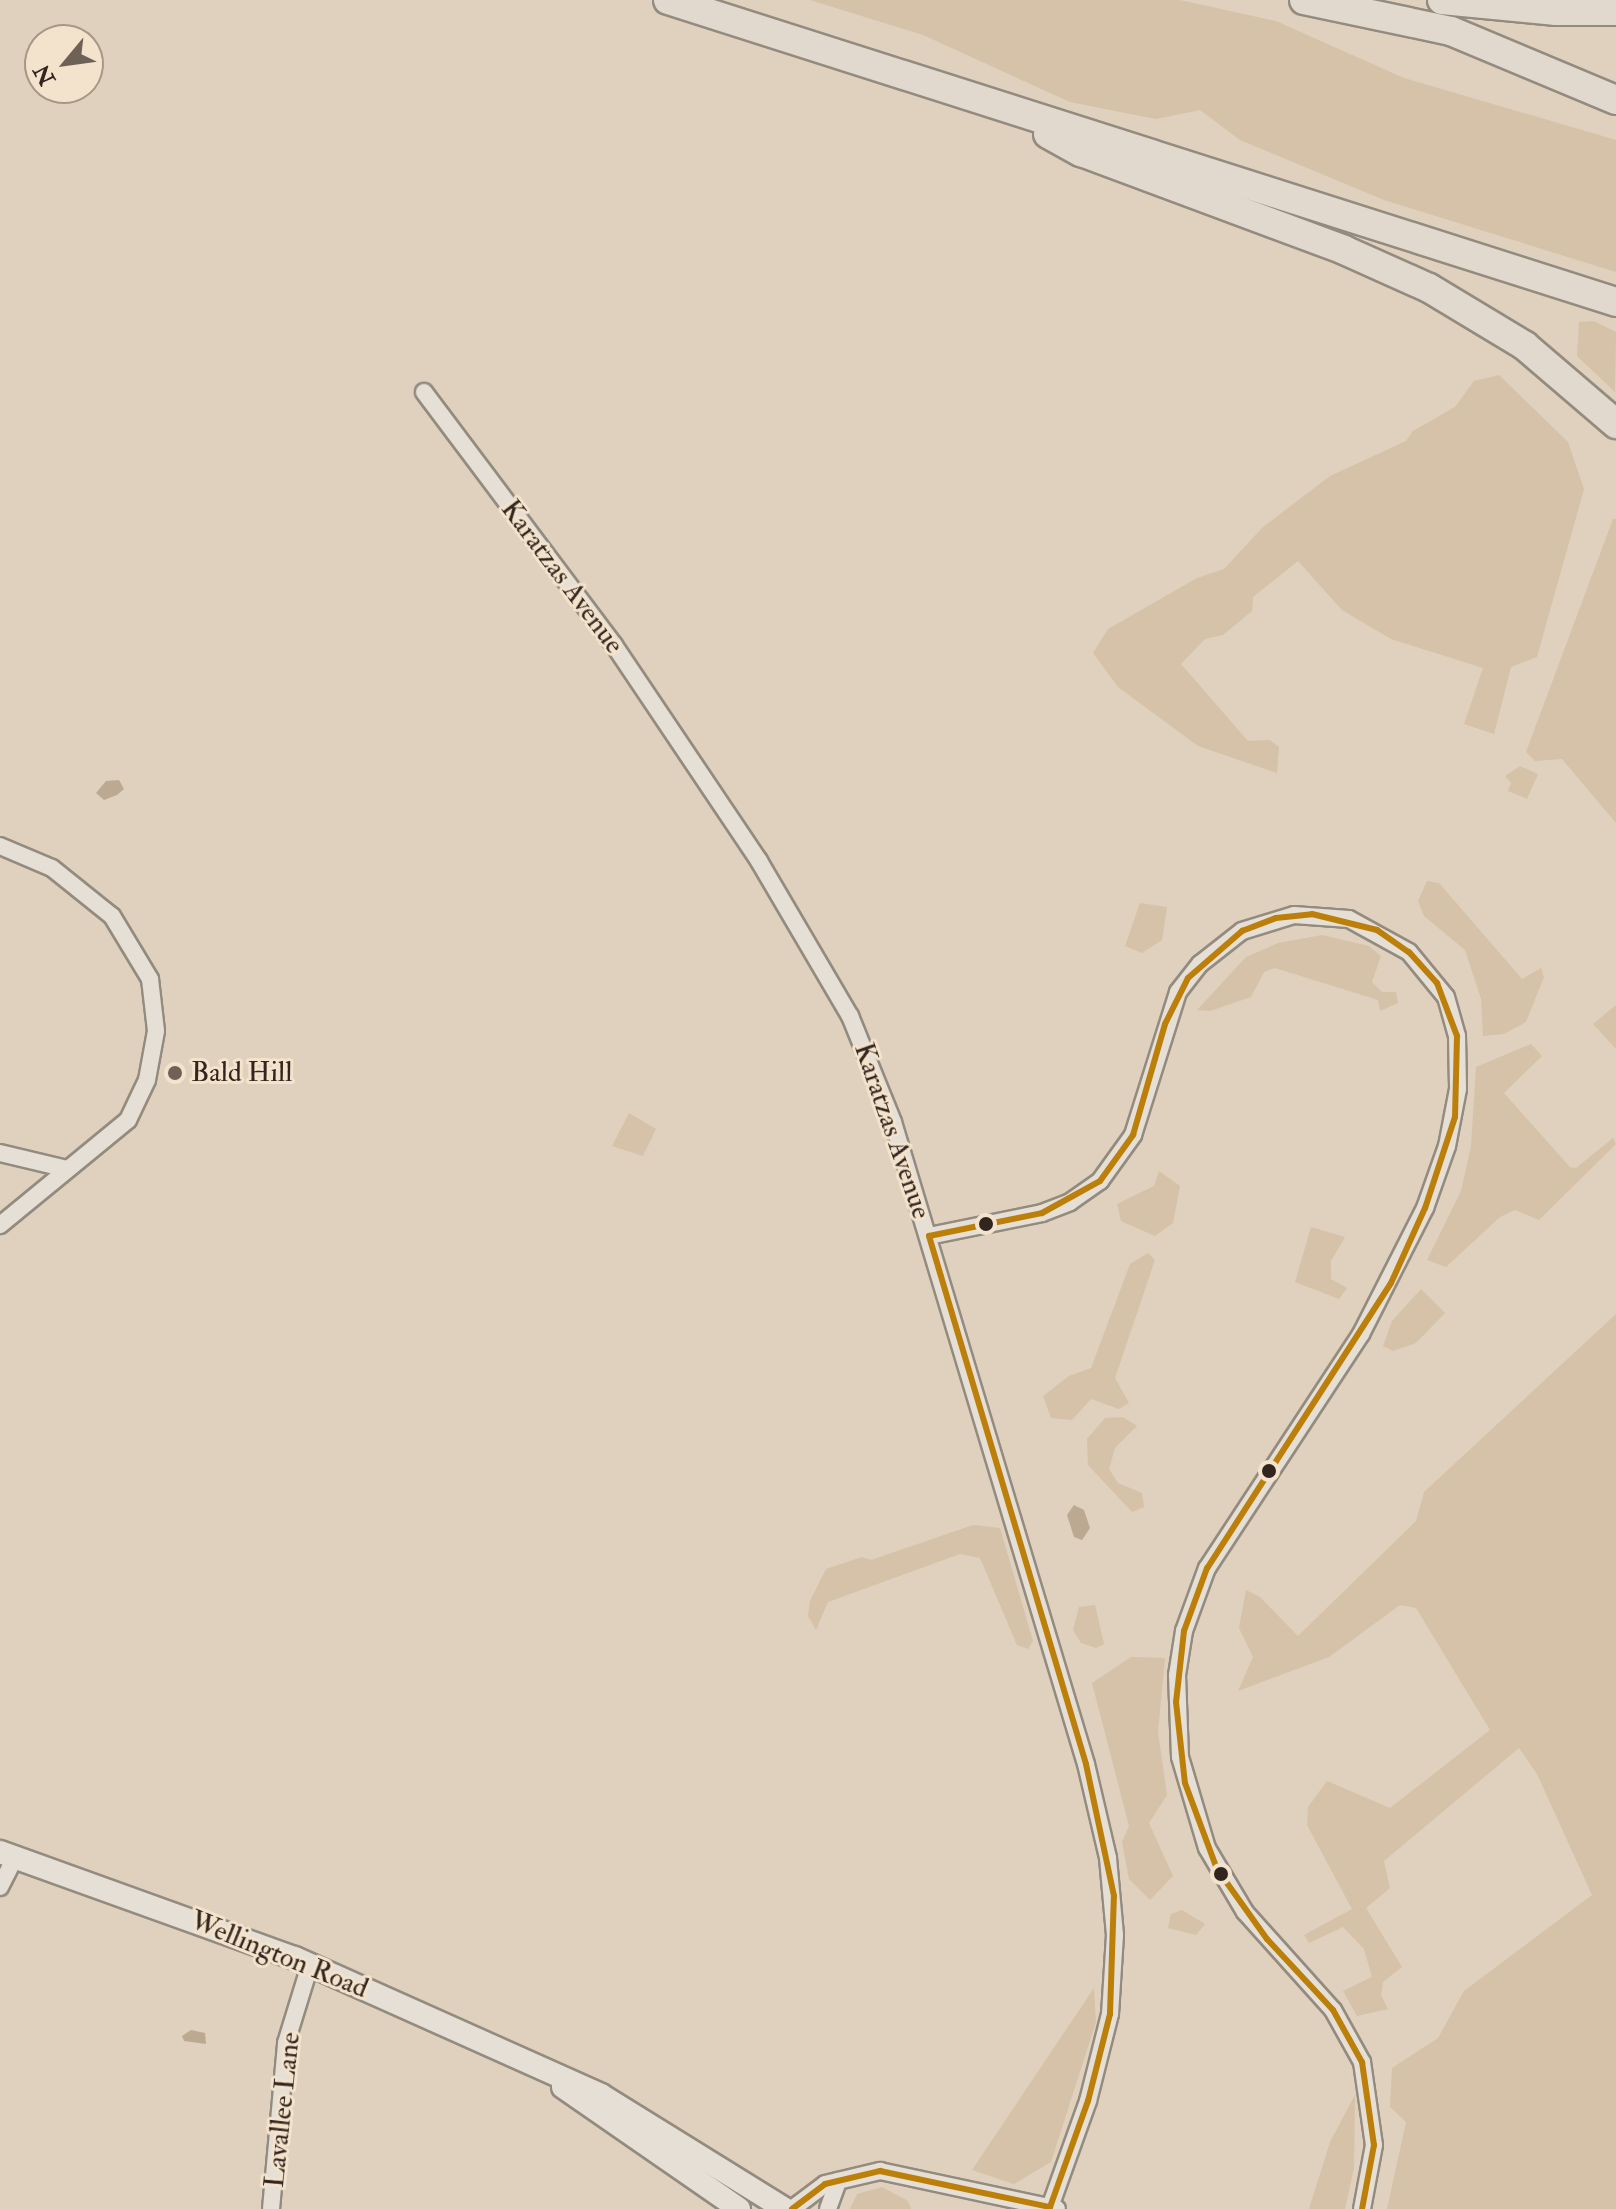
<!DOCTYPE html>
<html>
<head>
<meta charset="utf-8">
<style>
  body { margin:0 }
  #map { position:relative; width:1616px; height:2209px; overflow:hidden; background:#dfd1bd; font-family:"IM FELL Double Pica",serif }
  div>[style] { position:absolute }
  .green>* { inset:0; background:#d5c2a8 }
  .water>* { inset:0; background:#bca992 }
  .roads { filter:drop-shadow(2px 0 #948b7f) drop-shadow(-2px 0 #948b7f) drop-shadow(0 2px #948b7f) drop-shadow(0 -2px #948b7f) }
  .street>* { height:16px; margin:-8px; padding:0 8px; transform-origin:8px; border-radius:8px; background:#e5dfd5 }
  .secondary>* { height:22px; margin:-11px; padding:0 11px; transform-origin:11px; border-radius:11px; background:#e5dfd5 }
  .highway>* { height:28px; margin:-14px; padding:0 14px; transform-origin:14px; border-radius:14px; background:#e1d9cd }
  .bus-1>* { height:6px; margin:-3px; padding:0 3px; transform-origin:3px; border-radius:3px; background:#bc7f09 }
  .dots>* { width:22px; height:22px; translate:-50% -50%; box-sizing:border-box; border:4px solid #f3e3cc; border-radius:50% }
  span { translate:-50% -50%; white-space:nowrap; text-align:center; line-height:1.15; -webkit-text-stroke:6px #f3e3cc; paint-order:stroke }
  .street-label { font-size:28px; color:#32251f }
  .poi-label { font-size:28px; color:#32251f }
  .left { translate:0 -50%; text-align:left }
  .north { position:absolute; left:24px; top:24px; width:80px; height:80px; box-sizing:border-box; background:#f3e3cc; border:2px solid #a69787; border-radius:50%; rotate:241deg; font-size:22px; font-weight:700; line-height:32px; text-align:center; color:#32251f }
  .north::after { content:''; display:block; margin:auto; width:28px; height:36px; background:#6f6156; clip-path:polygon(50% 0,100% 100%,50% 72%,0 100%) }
</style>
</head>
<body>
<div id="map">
  <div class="green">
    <div style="clip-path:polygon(810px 0,1180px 0,1276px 21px,1404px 78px,1616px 140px,1616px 272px,1384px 200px,1240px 140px,1200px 110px,1156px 119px,1070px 102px,923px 35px)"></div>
    <div style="clip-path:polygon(1594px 321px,1616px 332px,1615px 392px,1577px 356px,1579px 322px)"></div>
    <div style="clip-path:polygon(1499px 375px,1568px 442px,1584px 489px,1537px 657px,1511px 667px,1494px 734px,1464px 724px,1483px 668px,1391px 639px,1342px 610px,1298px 561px,1253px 597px,1252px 611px,1223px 635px,1205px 639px,1181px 664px,1248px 741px,1270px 740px,1279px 747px,1277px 773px,1198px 746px,1118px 687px,1093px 653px,1108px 629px,1197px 578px,1224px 569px,1263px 527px,1330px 476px,1406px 441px,1413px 431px,1455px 407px,1474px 381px)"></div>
    <div style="clip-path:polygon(1613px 519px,1616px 519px,1616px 823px,1562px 759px,1535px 761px,1526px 752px)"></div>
    <div style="clip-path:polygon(1520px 766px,1538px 774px,1527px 799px,1508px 791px,1511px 783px,1505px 776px)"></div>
    <div style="clip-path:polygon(1427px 881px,1439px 883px,1522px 979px,1541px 968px,1544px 977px,1526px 1022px,1504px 1034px,1483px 1036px,1481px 999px,1465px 950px,1424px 916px,1418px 901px)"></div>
    <div style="clip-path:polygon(1140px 903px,1167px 907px,1162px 940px,1142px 953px,1125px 946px)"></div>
    <div style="clip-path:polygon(1322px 935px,1369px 946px,1381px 956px,1372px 982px,1382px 992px,1396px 992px,1398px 1003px,1380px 1011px,1378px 1000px,1275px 968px,1264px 972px,1251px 997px,1210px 1011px,1197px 1010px,1246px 957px,1278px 943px)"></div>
    <div style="clip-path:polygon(1616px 1005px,1616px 1049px,1593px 1024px)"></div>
    <div style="clip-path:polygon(1531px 1044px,1542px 1056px,1504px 1093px,1570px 1167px,1576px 1168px,1613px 1138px,1616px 1144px,1539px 1220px,1515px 1210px,1500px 1217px,1446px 1267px,1427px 1260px,1461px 1191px,1471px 1146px,1476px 1067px)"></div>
    <div style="clip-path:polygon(629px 1113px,656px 1129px,643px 1156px,612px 1146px)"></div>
    <div style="clip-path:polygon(1159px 1171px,1180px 1186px,1173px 1223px,1155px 1236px,1121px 1221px,1117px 1204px,1154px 1186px)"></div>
    <div style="clip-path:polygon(1311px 1227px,1345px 1237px,1331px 1261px,1331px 1279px,1347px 1288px,1339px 1299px,1295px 1282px)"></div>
    <div style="clip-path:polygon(1148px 1253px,1155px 1260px,1115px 1378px,1129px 1403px,1119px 1409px,1091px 1399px,1072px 1420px,1051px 1418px,1043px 1396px,1069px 1376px,1091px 1368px,1130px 1264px)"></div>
    <div style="clip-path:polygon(1421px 1289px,1445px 1313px,1416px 1343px,1393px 1351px,1383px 1346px,1392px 1321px)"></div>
    <div style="clip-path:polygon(1616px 1314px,1616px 2209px,1387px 2209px,1406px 2122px,1390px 2107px,1392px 2068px,1438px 2038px,1464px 1991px,1592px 1895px,1537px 1774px,1519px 1748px,1384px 1861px,1390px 1888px,1366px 1908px,1402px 1967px,1383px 1982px,1381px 1995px,1388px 2009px,1357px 2016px,1343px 1991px,1372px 1977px,1364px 1949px,1343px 1927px,1309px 1943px,1304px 1935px,1352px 1909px,1307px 1825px,1308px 1807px,1327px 1781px,1390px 1808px,1490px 1730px,1416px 1608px,1400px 1605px,1329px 1657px,1238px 1691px,1253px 1657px,1239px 1628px,1246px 1590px,1260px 1597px,1298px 1636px,1416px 1521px,1424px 1492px)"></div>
    <div style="clip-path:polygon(1123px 1417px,1137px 1426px,1115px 1448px,1109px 1469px,1118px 1483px,1142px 1493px,1144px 1507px,1132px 1512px,1088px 1465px,1087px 1439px,1105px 1418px)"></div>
    <div style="clip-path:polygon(973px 1525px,1000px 1528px,1033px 1641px,1028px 1649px,1017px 1645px,980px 1558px,960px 1554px,828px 1602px,816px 1630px,808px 1616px,810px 1601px,826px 1569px,862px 1557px,871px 1560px)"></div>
    <div style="clip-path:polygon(1095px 1605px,1104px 1644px,1096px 1648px,1081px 1643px,1073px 1630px,1079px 1607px)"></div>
    <div style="clip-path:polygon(1131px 1657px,1165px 1658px,1158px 1732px,1167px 1795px,1149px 1823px,1173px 1876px,1150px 1900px,1129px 1879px,1122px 1842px,1129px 1826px,1092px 1683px)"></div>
    <div style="clip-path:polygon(1182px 1910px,1205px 1924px,1196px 1935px,1168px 1928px,1171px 1914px)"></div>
    <div style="clip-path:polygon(1094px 1988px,1096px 2022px,1051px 2162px,1014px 2184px,972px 2170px)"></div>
    <div style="clip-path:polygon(1355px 2095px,1354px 2168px,1345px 2209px,1309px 2209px,1330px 2142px)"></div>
    <div style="clip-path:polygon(882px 2187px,908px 2201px,911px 2209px,850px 2209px,857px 2194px)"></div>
  </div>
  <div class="water">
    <div style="clip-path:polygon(119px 780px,124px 789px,117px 795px,104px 800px,96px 793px,106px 781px)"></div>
    <div style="clip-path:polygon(1074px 1505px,1084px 1510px,1090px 1528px,1082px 1540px,1074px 1537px,1067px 1515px)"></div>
    <div style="clip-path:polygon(191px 2030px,205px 2033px,206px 2044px,184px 2041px,182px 2036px)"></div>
  </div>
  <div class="roads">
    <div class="street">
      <div style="left:424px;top:392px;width:316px;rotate:53.1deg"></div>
      <div style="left:614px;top:645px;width:260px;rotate:56.1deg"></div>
      <div style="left:759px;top:861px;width:180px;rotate:59.6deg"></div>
      <div style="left:850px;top:1016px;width:114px;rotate:67.9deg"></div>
      <div style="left:893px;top:1122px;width:670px;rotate:73.27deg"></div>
      <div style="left:1086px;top:1764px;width:97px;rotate:76.8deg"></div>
      <div style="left:1108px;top:1858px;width:77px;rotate:84.8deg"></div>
      <div style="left:1115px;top:1935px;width:79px;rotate:93.6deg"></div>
      <div style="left:1110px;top:2014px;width:90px;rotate:104.2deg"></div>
      <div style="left:1088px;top:2101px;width:113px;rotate:109.7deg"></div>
      <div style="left:0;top:846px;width:56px;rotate:22.9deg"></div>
      <div style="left:52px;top:868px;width:77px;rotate:38.7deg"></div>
      <div style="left:112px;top:916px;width:74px;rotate:58.9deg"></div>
      <div style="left:150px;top:979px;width:52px;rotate:83.4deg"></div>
      <div style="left:156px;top:1031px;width:50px;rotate:100.4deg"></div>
      <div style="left:147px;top:1080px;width:44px;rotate:115.4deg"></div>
      <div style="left:128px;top:1120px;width:166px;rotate:140.6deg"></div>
      <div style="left:0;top:1153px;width:69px;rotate:13.4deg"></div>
      <div style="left:929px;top:1236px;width:115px;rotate:-11.5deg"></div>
      <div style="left:1042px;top:1213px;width:30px;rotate:-21deg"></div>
      <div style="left:1070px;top:1202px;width:37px;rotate:-35deg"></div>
      <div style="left:1100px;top:1181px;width:57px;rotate:-54.3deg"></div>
      <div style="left:1133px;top:1135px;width:150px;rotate:-72.5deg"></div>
      <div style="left:1178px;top:992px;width:36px;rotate:-52deg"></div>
      <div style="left:1200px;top:964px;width:53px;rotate:-38.2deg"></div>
      <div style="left:1242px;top:931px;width:54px;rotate:-17.1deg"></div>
      <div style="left:1294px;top:915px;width:55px;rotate:4.2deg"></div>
      <div style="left:1349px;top:919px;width:68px;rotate:28.8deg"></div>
      <div style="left:1409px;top:952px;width:58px;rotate:50.6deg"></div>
      <div style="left:1446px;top:997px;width:41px;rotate:74.2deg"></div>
      <div style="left:1457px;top:1036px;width:53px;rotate:88.9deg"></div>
      <div style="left:1458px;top:1089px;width:58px;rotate:100.9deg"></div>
      <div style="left:1447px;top:1146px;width:66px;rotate:109.5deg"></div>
      <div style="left:1425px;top:1208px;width:141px;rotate:116.9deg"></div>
      <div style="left:1361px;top:1334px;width:280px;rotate:123.3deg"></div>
      <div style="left:1207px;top:1568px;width:67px;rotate:110.1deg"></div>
      <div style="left:1184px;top:1631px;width:45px;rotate:99deg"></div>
      <div style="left:1177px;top:1675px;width:82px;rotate:87.9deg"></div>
      <div style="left:1180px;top:1757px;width:95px;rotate:73.5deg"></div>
      <div style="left:1207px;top:1848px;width:74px;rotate:59.3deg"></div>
      <div style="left:1245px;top:1912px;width:132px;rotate:48.1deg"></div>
      <div style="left:1333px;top:2010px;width:60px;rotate:60.9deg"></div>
      <div style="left:1362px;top:2062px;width:84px;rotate:81.8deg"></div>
      <div style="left:1374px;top:2145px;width:65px;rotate:100.6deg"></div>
      <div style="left:0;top:1887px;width:33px;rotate:-63deg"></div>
      <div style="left:271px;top:2209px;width:167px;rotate:-84.8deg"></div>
      <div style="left:286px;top:2043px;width:82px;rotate:-72.9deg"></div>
      <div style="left:792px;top:2209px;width:41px;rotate:-37.1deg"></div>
      <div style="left:825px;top:2184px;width:57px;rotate:-13.3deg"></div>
      <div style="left:880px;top:2171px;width:181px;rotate:12.1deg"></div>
      <div style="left:828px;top:2209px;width:30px;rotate:-70deg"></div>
    </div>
    <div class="secondary">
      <div style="left:0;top:1852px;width:313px;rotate:19.8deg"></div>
      <div style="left:295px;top:1958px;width:335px;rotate:24.1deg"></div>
      <div style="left:601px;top:2095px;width:216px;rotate:31.8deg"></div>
      <div style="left:563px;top:2087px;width:214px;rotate:34.7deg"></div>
    </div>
    <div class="highway">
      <div style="left:668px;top:0;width:995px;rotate:17.67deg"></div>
      <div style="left:1304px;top:0;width:150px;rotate:11.9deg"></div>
      <div style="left:1451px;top:31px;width:179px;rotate:22.7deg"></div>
      <div style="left:1442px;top:0;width:115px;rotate:5.5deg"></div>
      <div style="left:1556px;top:11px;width:60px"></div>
      <div style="left:1048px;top:134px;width:38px;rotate:29deg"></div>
      <div style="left:1081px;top:152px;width:281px;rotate:20.4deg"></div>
      <div style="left:1344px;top:250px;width:93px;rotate:24.1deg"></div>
      <div style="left:1429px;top:288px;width:112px;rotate:31.1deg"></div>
      <div style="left:1525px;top:346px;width:120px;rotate:40.6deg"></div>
    </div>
  </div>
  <div class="bus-1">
    <div style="left:792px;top:2209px;width:41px;rotate:-37.1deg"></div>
    <div style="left:825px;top:2184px;width:57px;rotate:-13.3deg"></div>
    <div style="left:880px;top:2171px;width:174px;rotate:12deg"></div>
    <div style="left:1050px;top:2207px;width:113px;rotate:-70.3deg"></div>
    <div style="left:1088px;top:2101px;width:90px;rotate:-75.8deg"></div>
    <div style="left:1110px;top:2014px;width:118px;rotate:-88.1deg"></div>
    <div style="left:1114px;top:1896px;width:135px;rotate:-102deg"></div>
    <div style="left:1086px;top:1764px;width:551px;rotate:-106.56deg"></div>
    <div style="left:929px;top:1236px;width:115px;rotate:-11.5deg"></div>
    <div style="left:1042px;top:1213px;width:66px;rotate:-28.9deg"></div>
    <div style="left:1100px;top:1181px;width:57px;rotate:-54.3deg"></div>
    <div style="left:1133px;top:1135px;width:116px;rotate:-73.9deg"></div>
    <div style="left:1165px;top:1024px;width:51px;rotate:-63.4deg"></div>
    <div style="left:1188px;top:978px;width:72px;rotate:-41deg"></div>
    <div style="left:1242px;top:931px;width:36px;rotate:-21deg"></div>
    <div style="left:1276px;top:918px;width:36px;rotate:-6deg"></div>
    <div style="left:1312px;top:914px;width:67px;rotate:13.8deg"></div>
    <div style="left:1377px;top:930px;width:39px;rotate:35deg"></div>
    <div style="left:1409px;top:952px;width:42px;rotate:47.9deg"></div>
    <div style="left:1437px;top:983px;width:57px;rotate:69.3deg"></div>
    <div style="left:1457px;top:1036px;width:81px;rotate:91.4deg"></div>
    <div style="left:1455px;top:1117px;width:96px;rotate:108.2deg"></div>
    <div style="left:1425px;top:1208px;width:82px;rotate:114.4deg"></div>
    <div style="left:1391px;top:1283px;width:339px;rotate:122.8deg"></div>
    <div style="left:1207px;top:1568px;width:67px;rotate:110.1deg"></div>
    <div style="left:1184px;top:1631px;width:71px;rotate:96.4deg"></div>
    <div style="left:1176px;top:1702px;width:81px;rotate:83.7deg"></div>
    <div style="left:1185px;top:1783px;width:92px;rotate:69.6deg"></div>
    <div style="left:1217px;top:1869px;width:86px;rotate:54.5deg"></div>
    <div style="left:1267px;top:1939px;width:97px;rotate:47.1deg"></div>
    <div style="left:1333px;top:2010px;width:60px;rotate:60.9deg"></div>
    <div style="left:1362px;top:2062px;width:84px;rotate:81.8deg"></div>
    <div style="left:1374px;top:2145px;width:65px;rotate:100.6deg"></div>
  </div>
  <div class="dots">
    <div style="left:175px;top:1073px;background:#6f6156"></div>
    <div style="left:986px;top:1224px;background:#32251f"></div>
    <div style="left:1269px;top:1471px;background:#32251f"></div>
    <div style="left:1221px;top:1874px;background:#32251f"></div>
  </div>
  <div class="street-label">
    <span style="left:562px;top:577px;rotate:53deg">Karatzas Avenue</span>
    <span style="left:892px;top:1131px;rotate:71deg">Karatzas Avenue</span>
    <span style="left:279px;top:1955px;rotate:22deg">Wellington Road</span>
    <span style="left:283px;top:2110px;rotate:-84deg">Lavallee Lane</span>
  </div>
  <div class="poi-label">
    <span class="left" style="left:191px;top:1073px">Bald Hill</span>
  </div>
  <div class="north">N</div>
</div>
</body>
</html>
